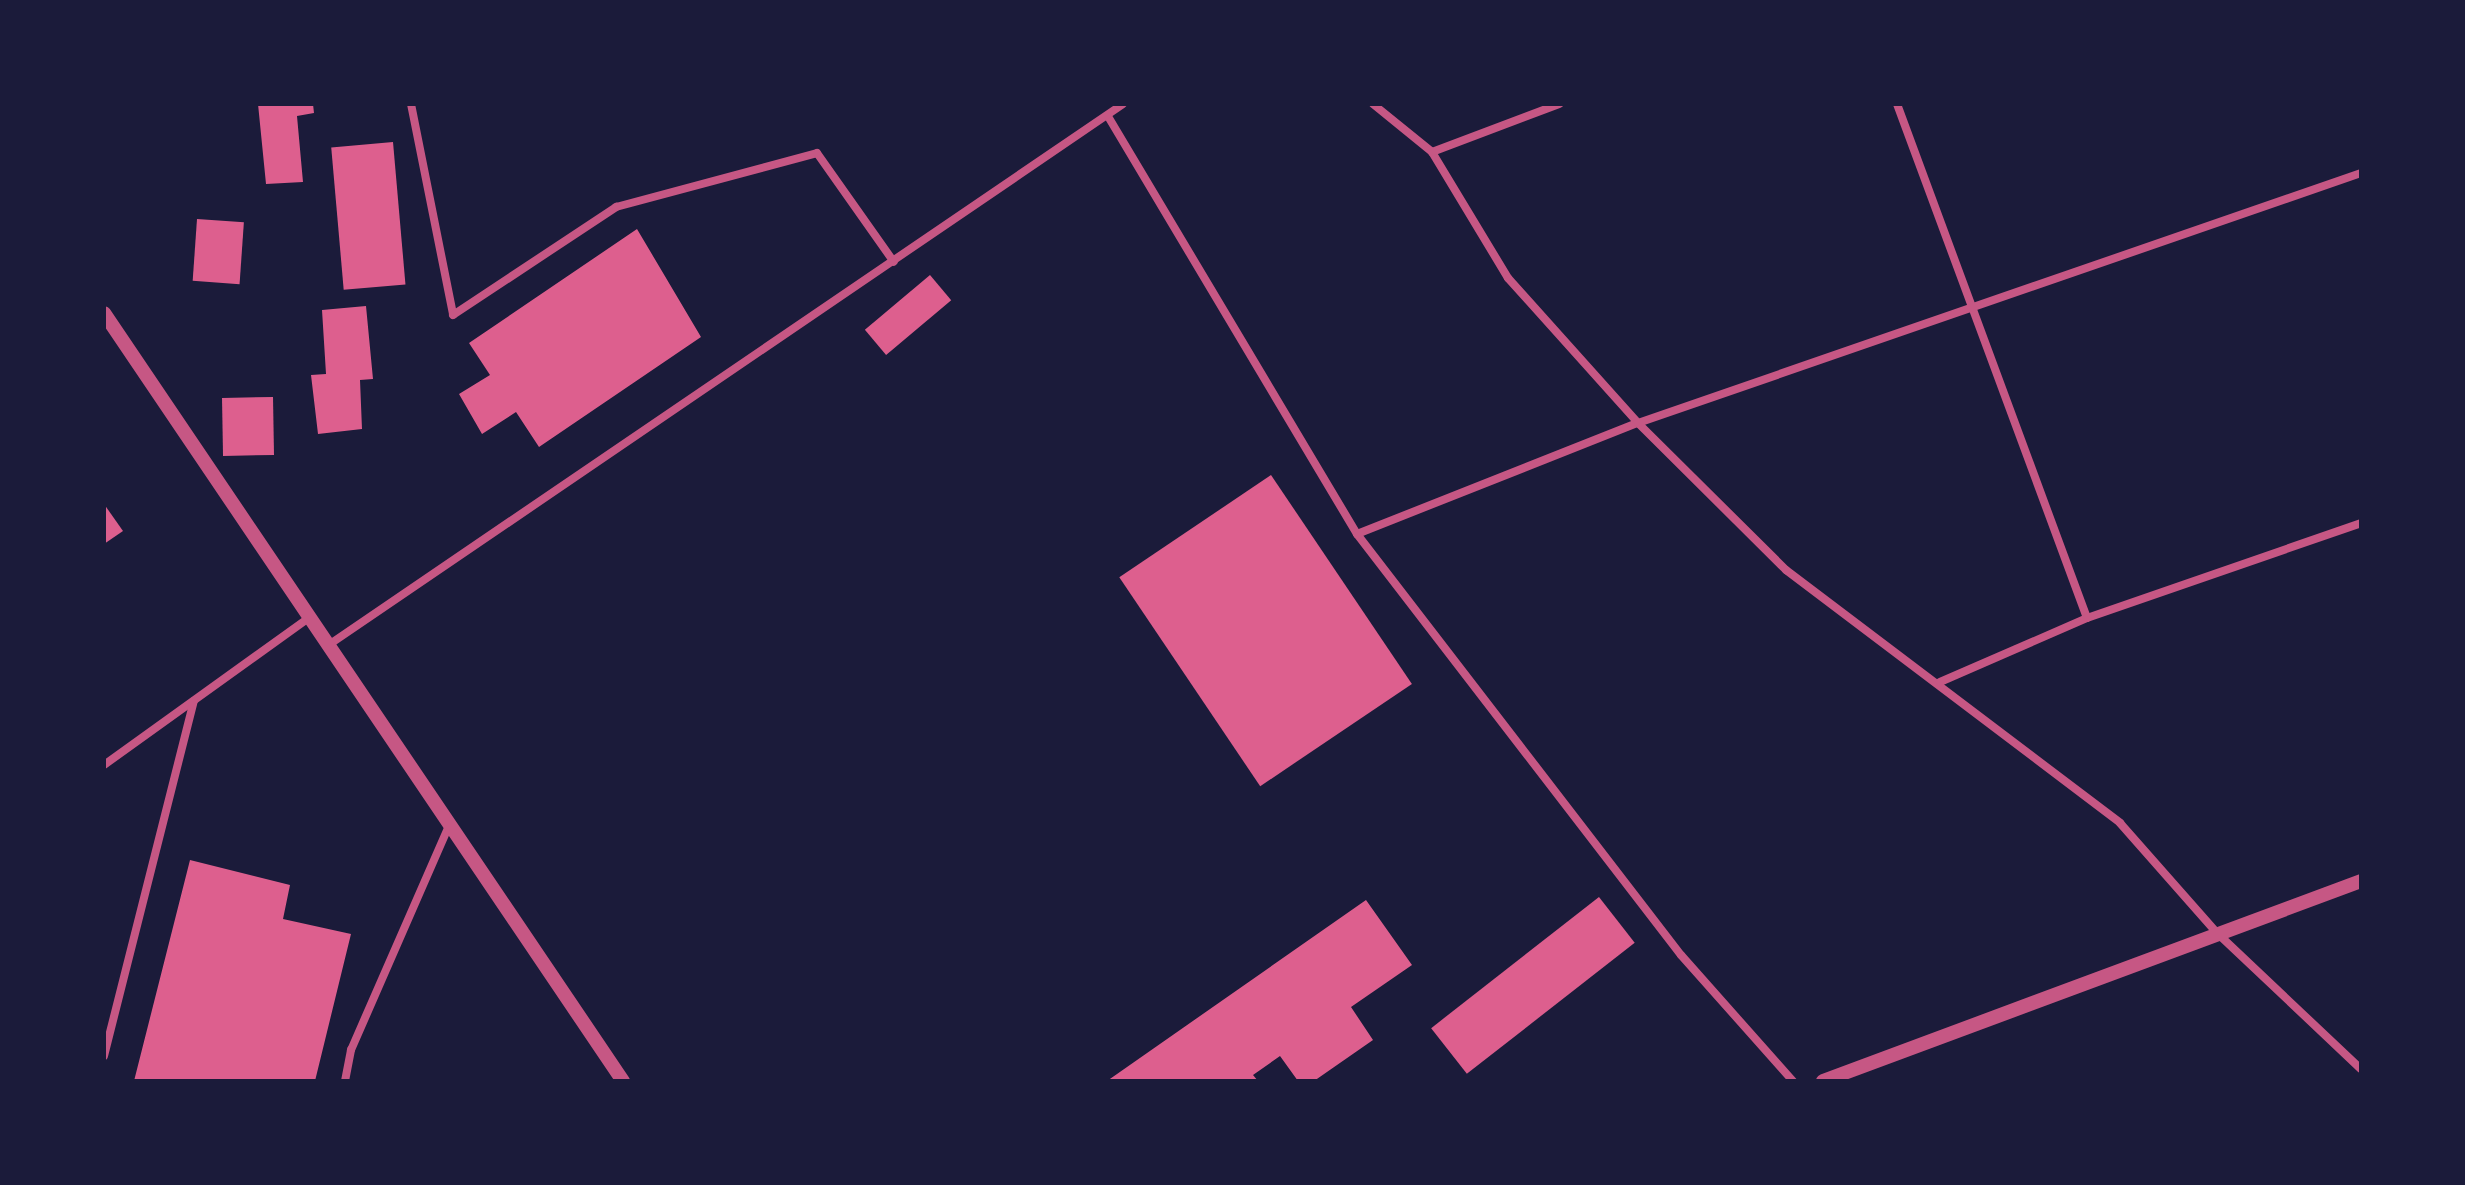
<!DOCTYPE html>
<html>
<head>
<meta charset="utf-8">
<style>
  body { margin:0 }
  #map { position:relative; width:2465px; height:1185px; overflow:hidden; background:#1b1b3a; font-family:"Libre Baskerville",serif }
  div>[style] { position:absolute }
  .building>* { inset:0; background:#dd5f8e; transform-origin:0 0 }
  .minor>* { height:8px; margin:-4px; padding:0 4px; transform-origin:4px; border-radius:4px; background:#c65784 }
  .tertiary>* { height:14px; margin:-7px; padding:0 7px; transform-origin:7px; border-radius:7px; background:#c65784 }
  span { translate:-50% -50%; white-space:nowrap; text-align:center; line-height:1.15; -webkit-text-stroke:6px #1b1b3a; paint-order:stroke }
  .frame { position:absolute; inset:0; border:106px solid #1b1b3a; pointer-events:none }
</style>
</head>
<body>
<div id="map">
  <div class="building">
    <div style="clip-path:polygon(258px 104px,313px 104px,314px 113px,297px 116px,303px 182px,266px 184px)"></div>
    <div style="left:393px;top:142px;width:143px;height:62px;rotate:85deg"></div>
    <div style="left:197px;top:219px;width:47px;height:62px;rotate:4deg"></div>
    <div style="clip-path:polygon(637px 229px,701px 337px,539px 447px,516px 412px,482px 434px,459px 394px,490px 375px,469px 343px)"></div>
    <div style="left:930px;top:275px;width:33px;height:85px;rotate:50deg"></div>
    <div style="clip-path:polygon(366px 306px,373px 379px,360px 380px,362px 429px,318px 434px,311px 375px,326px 374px,322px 310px)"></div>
    <div style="left:273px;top:397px;width:58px;height:51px;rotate:89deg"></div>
    <div style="left:1271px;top:475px;width:252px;height:183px;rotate:56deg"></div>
    <div style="clip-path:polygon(104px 504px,123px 531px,104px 544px)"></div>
    <div style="clip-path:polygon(190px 860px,290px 885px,283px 919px,351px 934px,315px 1081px,134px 1081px)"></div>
    <div style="left:1599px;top:897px;width:58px;height:213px;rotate:52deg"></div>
    <div style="clip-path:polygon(1366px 900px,1412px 965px,1351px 1007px,1373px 1040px,1314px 1081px,1298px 1081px,1280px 1056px,1253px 1075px,1258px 1081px,1107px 1081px)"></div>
  </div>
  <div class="minor">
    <div style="left:411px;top:104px;width:215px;rotate:78.7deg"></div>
    <div style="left:453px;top:315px;width:196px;rotate:-33.5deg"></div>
    <div style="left:616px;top:207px;width:208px;rotate:-15deg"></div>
    <div style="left:817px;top:153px;width:133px;rotate:54.8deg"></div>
    <div style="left:1373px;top:104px;width:76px;rotate:39.1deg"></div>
    <div style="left:1432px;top:152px;width:147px;rotate:58.9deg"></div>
    <div style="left:1508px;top:278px;width:195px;rotate:48.1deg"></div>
    <div style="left:1638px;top:423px;width:209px;rotate:44.8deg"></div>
    <div style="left:1786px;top:570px;width:419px;rotate:37.1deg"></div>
    <div style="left:2120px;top:823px;width:145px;rotate:48.6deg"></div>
    <div style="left:2216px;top:932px;width:199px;rotate:43.4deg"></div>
    <div style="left:1897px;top:104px;width:548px;rotate:69.71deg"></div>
    <div style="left:1109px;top:118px;width:484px;rotate:59.2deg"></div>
    <div style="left:1357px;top:534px;width:531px;rotate:52.42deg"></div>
    <div style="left:1681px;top:955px;width:169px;rotate:48.4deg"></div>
    <div style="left:1432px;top:152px;width:136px;rotate:-20.7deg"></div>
    <div style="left:1357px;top:534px;width:302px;rotate:-21.6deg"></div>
    <div style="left:1638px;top:423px;width:765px;rotate:-19.07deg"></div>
    <div style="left:330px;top:644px;width:959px;rotate:-34.25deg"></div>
    <div style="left:1940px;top:682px;width:160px;rotate:-23.5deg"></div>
    <div style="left:2087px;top:618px;width:290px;rotate:-19.1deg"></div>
    <div style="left:104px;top:765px;width:255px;rotate:-35.7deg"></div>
    <div style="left:104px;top:1056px;width:366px;rotate:-75.8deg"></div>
    <div style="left:345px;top:1081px;width:32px;rotate:-79deg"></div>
    <div style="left:351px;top:1050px;width:248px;rotate:-66.4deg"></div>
  </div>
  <div class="tertiary">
    <div style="left:104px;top:313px;width:927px;rotate:55.95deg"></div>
    <div style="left:1823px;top:1081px;width:574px;rotate:-20.39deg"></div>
  </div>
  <div class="frame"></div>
</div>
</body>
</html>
